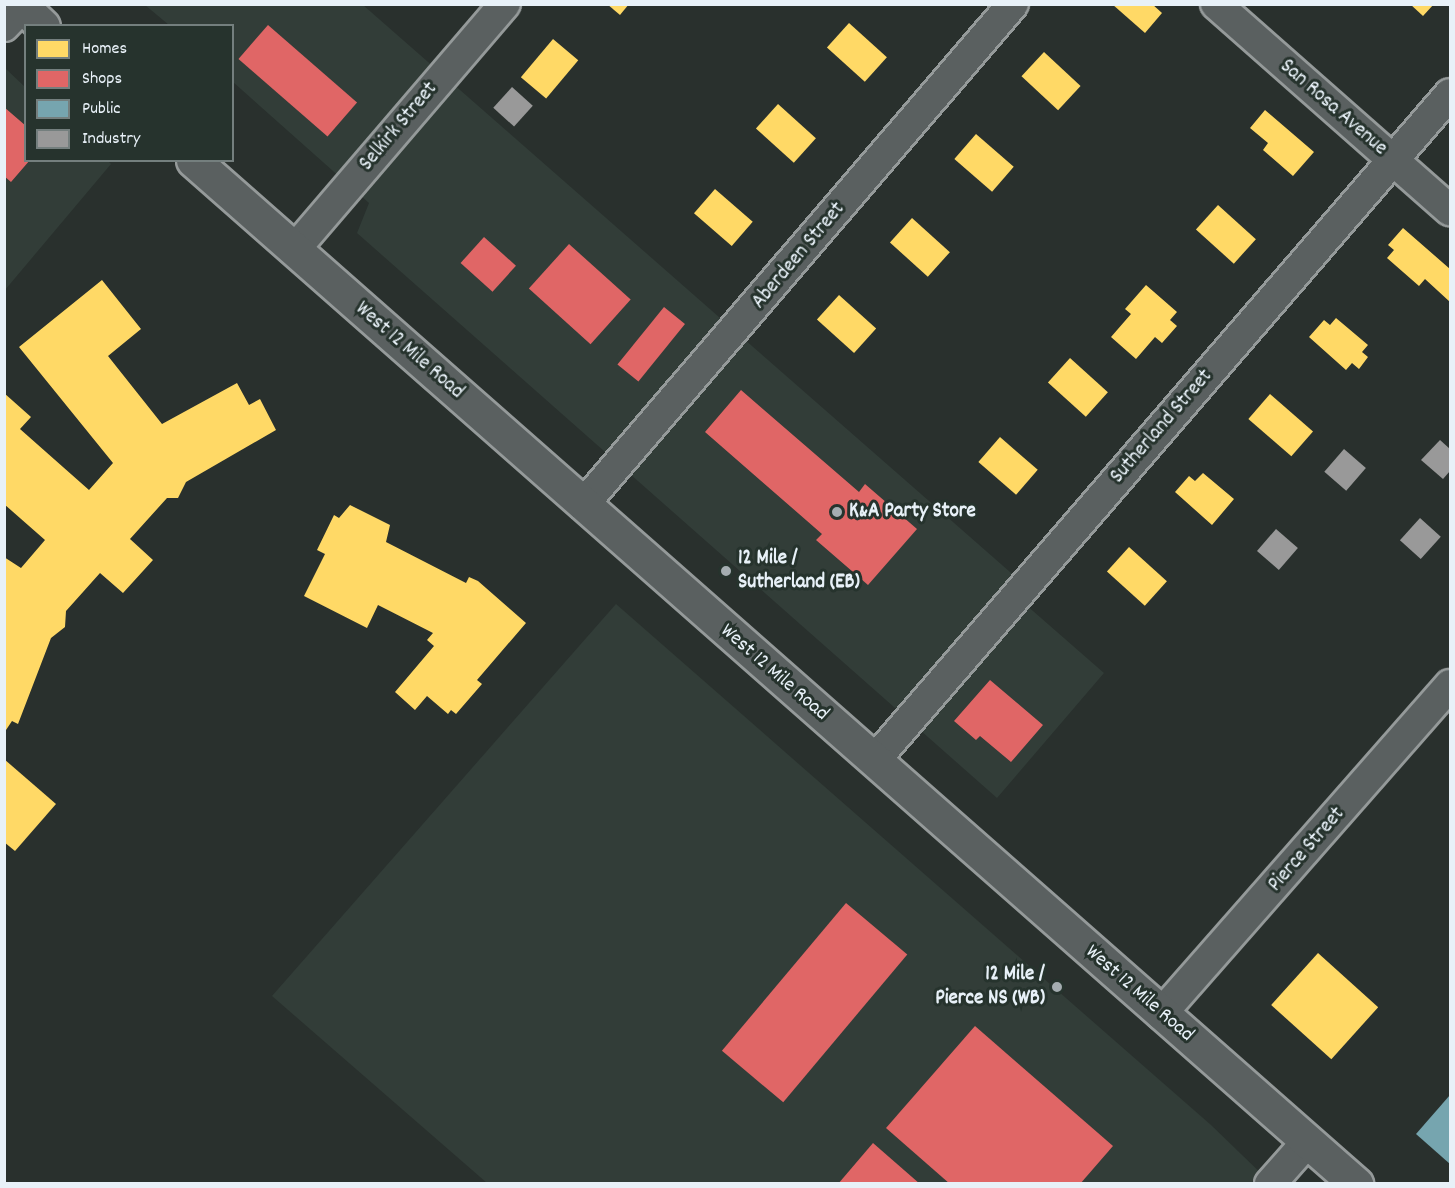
<!DOCTYPE html>
<html>
<head>
<meta charset="utf-8">
<style>
  body { margin:0 }
  #map { position:relative; width:1455px; height:1188px; overflow:hidden; background:#29302d; font-family:Dekko,sans-serif }
  div>[style] { position:absolute }
  .built>* { inset:0; background:#323d38 }
  .homes>* { inset:0; background:#ffd966; transform-origin:0 0 }
  .shops>* { inset:0; background:#e06666; transform-origin:0 0 }
  .public>* { inset:0; background:#76a5af }
  .industry>* { inset:0; background:#999; transform-origin:0 0 }
  .roads { filter:drop-shadow(2px 0 #959a9a) drop-shadow(-2px 0 #959a9a) drop-shadow(0 2px #959a9a) drop-shadow(0 -2px #959a9a) }
  .minor>* { height:30px; margin:-15px; padding:0 15px; transform-origin:15px; border-radius:15px; background:#5a6060 }
  .major>* { height:33px; margin:-16.5px; padding:0 16.5px; transform-origin:16.5px; border-radius:16.5px; background:#5a6060 }
  .dots>* { width:16px; height:16px; translate:-50% -50%; box-sizing:border-box; border:3px solid #26332d; border-radius:50% }
  span { translate:-50% -50%; white-space:nowrap; text-align:center; line-height:1.15; -webkit-text-stroke:6px #26332d; paint-order:stroke }
  .street-label { font-size:21px; color:#e8f1f8 }
  .poi-label { font-size:21px; color:#e8f1f8; font-weight:700 }
  .left { translate:0 -50%; text-align:left }
  .right { translate:-100% -50%; text-align:right }
  .frame { position:absolute; inset:0; border:6px solid #e8f1f8; pointer-events:none }
  .legend { position:absolute; left:24px; top:24px; width:210px; height:138px; box-sizing:border-box; background:#26332d; border:2px solid #747f7e; margin:0; padding:8px 10px; list-style:none; font-size:18px; color:#e8f1f8 }
  .legend li { display:flex; align-items:center; gap:12px; height:30px }
  .legend b { width:30px; border:2px solid #747f7e }
</style>
</head>
<body>
<div id="map">
  <div class="built">
    <div style="clip-path:polygon(145px 5px,363px 5px,1034px 593px,1025px 604px,1104px 673px,997px 798px,357px 233px,369px 203px,233px 82px,232px 26px,169px 25px)"></div>
    <div style="clip-path:polygon(5px 68px,25px 87px,26px 160px,107px 160px,111px 164px,5px 290px)"></div>
    <div style="clip-path:polygon(616px 604px,1211px 1125px,1271px 1183px,487px 1183px,272px 996px)"></div>
  </div>
  <div class="homes">
    <div style="clip-path:polygon(607px 4px,629px 4px,620px 15px)"></div>
    <div style="clip-path:polygon(1112px 4px,1152px 4px,1162px 13px,1145px 33px)"></div>
    <div style="clip-path:polygon(1410px 4px,1434px 4px,1423px 16px)"></div>
    <div style="left:849px;top:23px;width:51px;height:33px;rotate:42deg"></div>
    <div style="left:553px;top:39px;width:33px;height:50px;rotate:40deg"></div>
    <div style="left:1044px;top:52px;width:50px;height:33px;rotate:43deg"></div>
    <div style="left:778px;top:104px;width:51px;height:33px;rotate:42deg"></div>
    <div style="clip-path:polygon(1265px 110px,1314px 152px,1293px 176px,1263px 150px,1268px 143px,1250px 128px)"></div>
    <div style="left:976px;top:134px;width:50px;height:33px;rotate:41deg"></div>
    <div style="left:715px;top:189px;width:50px;height:32px;rotate:41deg"></div>
    <div style="left:1218px;top:205px;width:51px;height:33px;rotate:42deg"></div>
    <div style="left:912px;top:218px;width:51px;height:33px;rotate:42deg"></div>
    <div style="clip-path:polygon(1403px 228px,1450px 269px,1450px 302px,1425px 279px,1419px 286px,1387px 258px,1394px 250px,1388px 245px)"></div>
    <div style="clip-path:polygon(102px 280px,141px 329px,108px 356px,162px 424px,237px 383px,249px 405px,260px 399px,276px 430px,186px 482px,178px 498px,167px 498px,130px 539px,153px 560px,123px 593px,100px 573px,66px 611px,65px 627px,51px 638px,18px 724px,12px 721px,4px 733px,4px 557px,21px 568px,45px 540px,4px 504px,4px 393px,31px 417px,20px 429px,89px 490px,113px 463px,19px 347px)"></div>
    <div style="clip-path:polygon(1146px 285px,1177px 312px,1170px 320px,1177px 326px,1162px 343px,1155px 337px,1136px 359px,1111px 337px,1131px 314px,1125px 309px)"></div>
    <div style="left:839px;top:295px;width:50px;height:33px;rotate:42deg"></div>
    <div style="clip-path:polygon(1336px 318px,1368px 345px,1362px 352px,1368px 357px,1359px 369px,1352px 363px,1346px 370px,1309px 337px,1324px 320px,1330px 325px)"></div>
    <div style="left:1070px;top:358px;width:51px;height:33px;rotate:42deg"></div>
    <div style="left:1270px;top:394px;width:57px;height:33px;rotate:41deg"></div>
    <div style="left:1000px;top:437px;width:50px;height:33px;rotate:41deg"></div>
    <div style="clip-path:polygon(1203px 473px,1234px 499px,1212px 525px,1175px 492px,1189px 476px,1195px 481px)"></div>
    <div style="clip-path:polygon(350px 505px,390px 525px,386px 542px,466px 583px,469px 577px,478px 581px,526px 623px,477px 680px,482px 684px,456px 714px,451px 710px,448px 714px,427px 696px,415px 710px,395px 692px,434px 646px,427px 640px,433px 633px,378px 605px,367px 628px,304px 596px,325px 554px,317px 550px,334px 515px,339px 518px)"></div>
    <div style="left:1129px;top:547px;width:51px;height:33px;rotate:42deg"></div>
    <div style="clip-path:polygon(4px 759px,56px 804px,15px 851px,4px 842px)"></div>
    <div style="left:1318px;top:953px;width:81px;height:70px;rotate:42deg"></div>
  </div>
  <div class="shops">
    <div style="left:268px;top:25px;width:118px;height:45px;rotate:41deg"></div>
    <div style="clip-path:polygon(4px 107px,26px 126px,26px 160px,30px 160px,11px 182px,4px 176px)"></div>
    <div style="left:484px;top:237px;width:43px;height:35px;rotate:42deg"></div>
    <div style="left:569px;top:244px;width:83px;height:60px;rotate:42deg"></div>
    <div style="left:664px;top:307px;width:27px;height:74px;rotate:39deg"></div>
    <div style="clip-path:polygon(741px 390px,859px 492px,865px 484px,917px 529px,868px 585px,816px 540px,822px 534px,705px 432px)"></div>
    <div style="clip-path:polygon(990px 680px,1043px 725px,1011px 762px,980px 736px,976px 740px,954px 721px)"></div>
    <div style="left:846px;top:903px;width:80px;height:193px;rotate:40deg"></div>
    <div style="clip-path:polygon(975px 1026px,1113px 1146px,1080px 1184px,950px 1184px,886px 1128px)"></div>
    <div style="clip-path:polygon(873px 1143px,920px 1184px,838px 1184px)"></div>
  </div>
  <div class="public">
    <div style="clip-path:polygon(1450px 1095px,1450px 1164px,1416px 1134px)"></div>
  </div>
  <div class="industry">
    <div style="left:512px;top:87px;width:28px;height:28px;rotate:42deg"></div>
    <div style="clip-path:polygon(1440px 440px,1450px 449px,1450px 471px,1443px 479px,1421px 460px)"></div>
    <div style="left:1344px;top:449px;width:29px;height:30px;rotate:41deg"></div>
    <div style="left:1420px;top:518px;width:28px;height:30px;rotate:42deg"></div>
    <div style="left:1276px;top:529px;width:29px;height:29px;rotate:41deg"></div>
  </div>
  <div class="roads">
    <div class="minor">
      <div style="left:1216px;top:4px;width:312px;rotate:41.4deg"></div>
      <div style="left:4px;top:26px;width:30px;rotate:-46deg"></div>
      <div style="left:294px;top:250px;width:324px;rotate:-49.4deg"></div>
      <div style="left:583px;top:505px;width:660px;rotate:-49.36deg"></div>
      <div style="left:874px;top:761px;width:881px;rotate:-49.19deg"></div>
      <div style="left:1161px;top:1014px;width:438px;rotate:-48.7deg"></div>
      <div style="left:1270px;top:1184px;width:57px;rotate:-48.5deg"></div>
    </div>
    <div class="major">
      <div style="left:20px;top:4px;width:32px;rotate:44deg"></div>
      <div style="left:193px;top:160px;width:1550px;rotate:41.36deg"></div>
    </div>
  </div>
  <div class="dots">
    <div style="left:837px;top:512px;background:#a5adb1"></div>
    <div style="left:726px;top:571px;background:#a5adb1"></div>
    <div style="left:1057px;top:987px;background:#a5adb1"></div>
  </div>
  <div class="street-label">
    <span style="left:1333px;top:108px;rotate:41deg">San Rosa Avenue</span>
    <span style="left:399px;top:127px;rotate:-50deg">Selkirk Street</span>
    <span style="left:799px;top:256px;rotate:-50deg">Aberdeen Street</span>
    <span style="left:409px;top:351px;rotate:41deg">West 12 Mile Road</span>
    <span style="left:1162px;top:427px;rotate:-49deg">Sutherland Street</span>
    <span style="left:774px;top:673px;rotate:41deg">West 12 Mile Road</span>
    <span style="left:1307px;top:850px;rotate:-49deg">Pierce Street</span>
    <span style="left:1139px;top:994px;rotate:41deg">West 12 Mile Road</span>
  </div>
  <div class="poi-label">
    <span class="left" style="left:849px;top:512px">K&amp;A Party Store</span>
    <span class="left" style="left:738px;top:571px">12 Mile /<br>Sutherland (EB)</span>
    <span class="right" style="left:1045px;top:987px">12 Mile /<br>Pierce NS (WB)</span>
  </div>
  <div class="frame"></div>
  <ul class="legend">
  <li><b style="height:16px;background:#ffd966"></b>Homes</li>
  <li><b style="height:16px;background:#e06666"></b>Shops</li>
  <li><b style="height:16px;background:#76a5af"></b>Public</li>
  <li><b style="height:16px;background:#999"></b>Industry</li>
  </ul>
</div>
</body>
</html>
